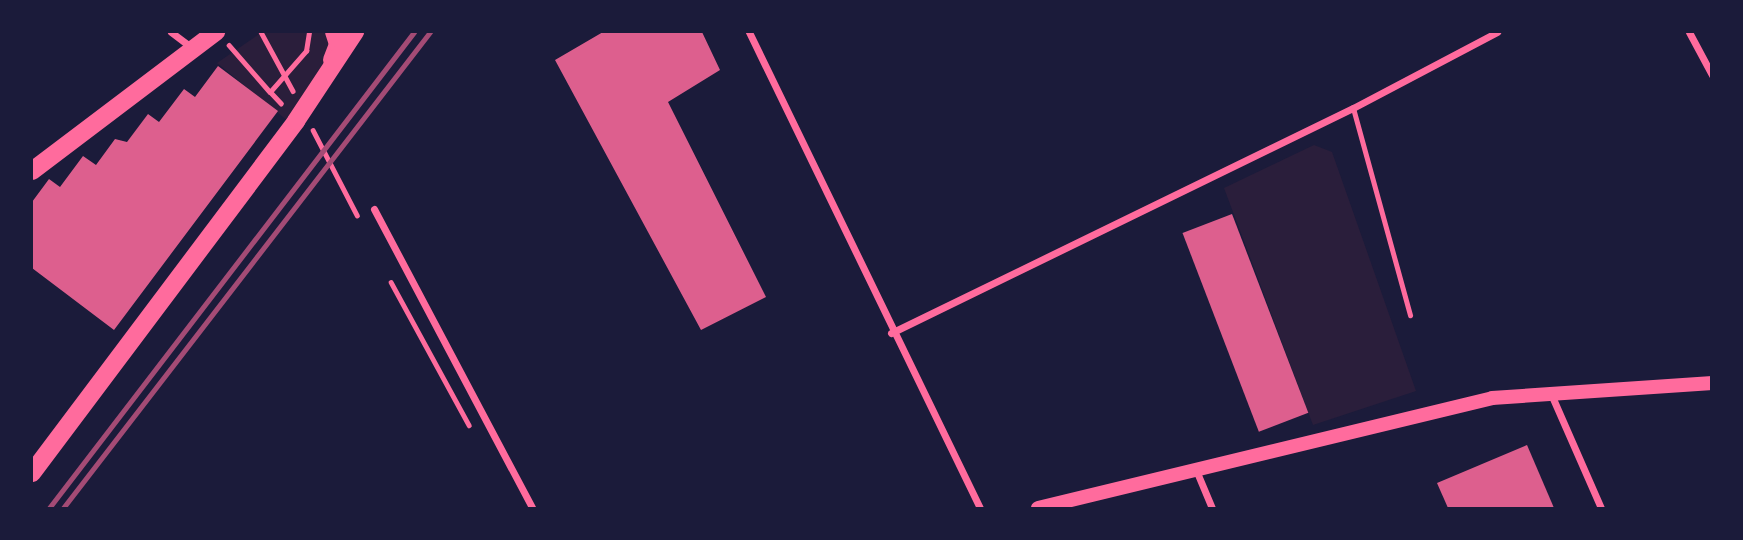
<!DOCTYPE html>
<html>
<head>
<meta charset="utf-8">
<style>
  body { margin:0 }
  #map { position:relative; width:1743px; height:540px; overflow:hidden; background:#1b1b3a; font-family:Poppins,sans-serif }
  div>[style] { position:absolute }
  .green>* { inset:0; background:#2a1e3b }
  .building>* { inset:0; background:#dd5f8e; transform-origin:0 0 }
  .path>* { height:4.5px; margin:-2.25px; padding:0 2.25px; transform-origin:2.25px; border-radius:2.25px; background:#ff6b9d }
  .service>* { height:5px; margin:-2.5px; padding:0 2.5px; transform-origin:2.5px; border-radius:2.5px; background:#ff6b9d }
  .minor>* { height:7px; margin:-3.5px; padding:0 3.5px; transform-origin:3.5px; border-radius:3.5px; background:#ff6b9d }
  .secondary>* { height:14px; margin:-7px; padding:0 7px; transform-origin:7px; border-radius:7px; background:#ff6b9d }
  .primary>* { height:18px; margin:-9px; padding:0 9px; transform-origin:9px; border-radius:9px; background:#ff6b9d }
  .rail>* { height:5px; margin:-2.5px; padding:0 2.5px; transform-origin:2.5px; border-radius:2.5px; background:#a44b75 }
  span { translate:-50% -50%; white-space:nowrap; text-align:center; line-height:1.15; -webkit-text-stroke:5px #1b1b3a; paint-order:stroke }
  .frame { position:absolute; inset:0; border:33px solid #1b1b3a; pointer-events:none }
</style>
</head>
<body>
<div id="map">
  <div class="green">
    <div style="clip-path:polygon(262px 32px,328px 32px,333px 39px,327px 66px,289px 122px,217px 63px)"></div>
    <div style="clip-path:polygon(1314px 145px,1332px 152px,1416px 391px,1313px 425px,1224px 188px)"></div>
  </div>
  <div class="building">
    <div style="clip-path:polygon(603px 32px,702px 32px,720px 70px,668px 102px,766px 297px,701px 330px,555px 60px)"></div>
    <div style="clip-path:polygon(218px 66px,278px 111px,114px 330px,32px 268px,32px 202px,49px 179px,60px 187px,83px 156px,96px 165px,115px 139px,127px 142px,148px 114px,159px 122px,184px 89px,195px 97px)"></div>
    <div style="left:1232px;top:214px;width:213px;height:53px;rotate:69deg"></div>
    <div style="clip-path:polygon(1527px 445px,1554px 508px,1448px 508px,1437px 483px)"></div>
  </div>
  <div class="path">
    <div style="left:261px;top:32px;width:67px;rotate:61.5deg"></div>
    <div style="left:229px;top:45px;width:62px;rotate:48.9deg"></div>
    <div style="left:281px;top:104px;width:16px;rotate:-133deg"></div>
    <div style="left:270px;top:92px;width:55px;rotate:-48.7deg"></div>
    <div style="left:306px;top:51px;width:19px;rotate:-81deg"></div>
    <div style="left:313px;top:130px;width:96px;rotate:62.6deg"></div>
    <div style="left:391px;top:282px;width:163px;rotate:61.4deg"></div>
  </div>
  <div class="service">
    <div style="left:1353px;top:108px;width:215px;rotate:74.6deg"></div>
  </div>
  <div class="minor">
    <div style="left:171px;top:32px;width:26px;rotate:37deg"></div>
    <div style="left:749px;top:32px;width:529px;rotate:64.11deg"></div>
    <div style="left:1689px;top:32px;width:49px;rotate:61.9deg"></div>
    <div style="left:374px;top:209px;width:338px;rotate:62.1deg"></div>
    <div style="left:891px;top:333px;width:514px;rotate:-25.97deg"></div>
    <div style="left:1353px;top:108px;width:163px;rotate:-27.8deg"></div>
    <div style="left:1551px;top:394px;width:124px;rotate:66.3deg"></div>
    <div style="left:1196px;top:470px;width:41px;rotate:67.2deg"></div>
  </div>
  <div class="secondary">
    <div style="left:1038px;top:508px;width:467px;rotate:-13.6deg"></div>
    <div style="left:1492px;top:398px;width:221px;rotate:-3.9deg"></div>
  </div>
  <div class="primary">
    <div style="left:332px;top:60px;width:17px;rotate:-69deg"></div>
    <div style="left:338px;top:44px;width:13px;rotate:-108deg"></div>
    <div style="left:32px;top:171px;width:231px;rotate:-37.1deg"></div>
    <div style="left:32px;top:473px;width:440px;rotate:-53.1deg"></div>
    <div style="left:296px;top:121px;width:107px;rotate:-56.5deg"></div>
  </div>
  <div class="rail">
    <div style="left:49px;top:508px;width:600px;rotate:-52.52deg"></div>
    <div style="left:63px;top:508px;width:601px;rotate:-52.37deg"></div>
  </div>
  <div class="frame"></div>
</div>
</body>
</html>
